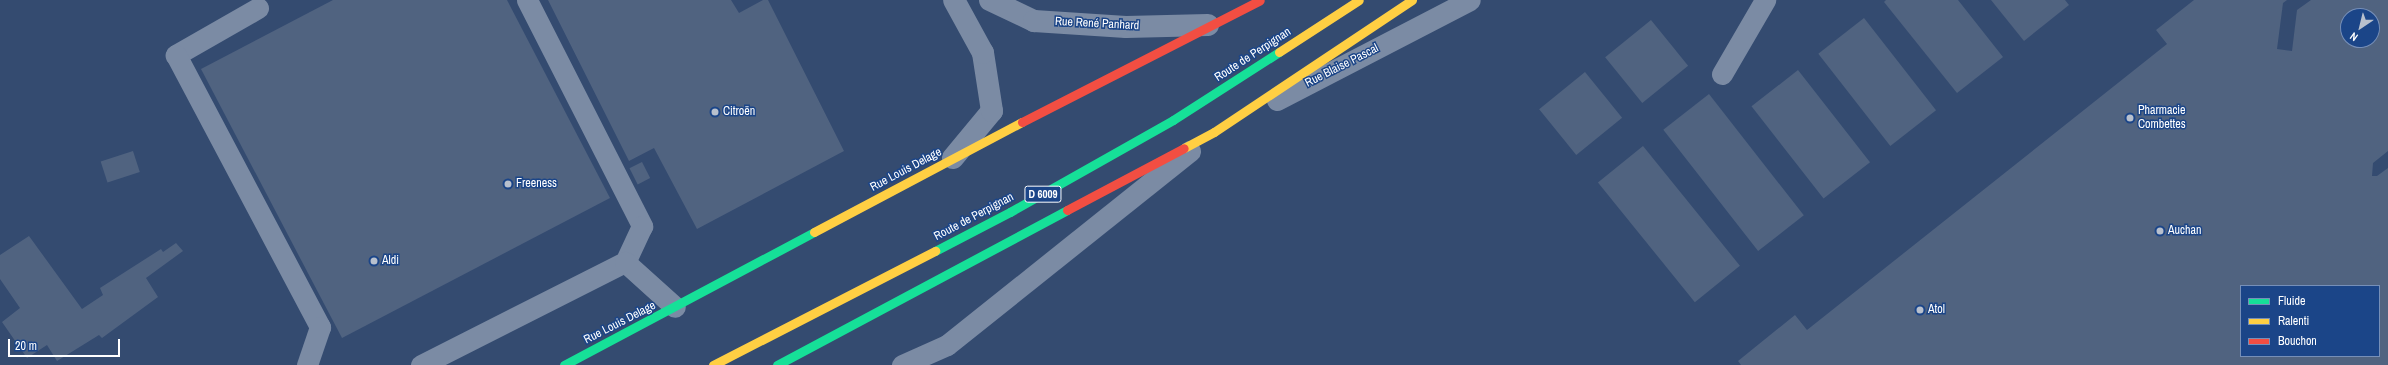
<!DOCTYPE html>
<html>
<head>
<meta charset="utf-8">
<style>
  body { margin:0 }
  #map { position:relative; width:2388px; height:365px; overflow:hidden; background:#344b70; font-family:"Archivo Narrow",sans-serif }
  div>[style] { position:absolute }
  .building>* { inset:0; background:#506380; transform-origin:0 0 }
  .lane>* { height:21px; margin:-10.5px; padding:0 10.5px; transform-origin:10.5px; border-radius:10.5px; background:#7b8ba4 }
  .street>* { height:22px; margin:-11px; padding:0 11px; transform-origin:11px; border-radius:11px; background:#7b8ba4 }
  .fast>* { height:9px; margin:-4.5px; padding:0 4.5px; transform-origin:4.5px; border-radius:4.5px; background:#16e098 }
  .slow>* { height:9px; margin:-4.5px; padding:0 4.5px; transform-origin:4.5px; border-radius:4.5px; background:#ffcf43 }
  .jam>* { height:9px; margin:-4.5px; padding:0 4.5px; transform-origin:4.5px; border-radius:4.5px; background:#f24e42 }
  .dots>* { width:11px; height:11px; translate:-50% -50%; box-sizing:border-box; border:2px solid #1b4588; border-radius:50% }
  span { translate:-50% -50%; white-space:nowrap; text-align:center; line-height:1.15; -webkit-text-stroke:3px #1b4588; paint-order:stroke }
  .shield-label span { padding:1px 3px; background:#1b4588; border:1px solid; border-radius:3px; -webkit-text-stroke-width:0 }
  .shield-label { font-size:11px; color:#fff; font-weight:700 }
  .street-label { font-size:12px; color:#fff }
  .poi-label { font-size:12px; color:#fff }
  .left { translate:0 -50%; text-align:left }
  .legend { position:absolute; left:2240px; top:285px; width:140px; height:72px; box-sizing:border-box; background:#1b4588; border:1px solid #768fb8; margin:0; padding:5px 7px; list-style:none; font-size:12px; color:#fff }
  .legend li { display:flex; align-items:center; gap:8px; height:20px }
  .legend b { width:20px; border:1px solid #768fb8 }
  .north { position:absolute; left:2340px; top:8px; width:40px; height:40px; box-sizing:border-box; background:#1b4588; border:1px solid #768fb8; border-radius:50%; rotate:215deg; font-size:11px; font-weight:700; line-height:16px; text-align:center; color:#fff }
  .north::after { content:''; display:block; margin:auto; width:14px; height:18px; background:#b8c0cd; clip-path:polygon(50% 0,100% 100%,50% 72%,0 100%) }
  .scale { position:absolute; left:8px; top:339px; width:112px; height:18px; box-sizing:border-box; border:2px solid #fff; border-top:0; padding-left:5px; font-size:12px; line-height:14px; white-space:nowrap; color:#fff; -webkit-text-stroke:3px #1b4588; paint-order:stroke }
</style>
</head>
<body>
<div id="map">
  <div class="building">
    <div style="clip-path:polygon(333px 0,507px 0,610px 198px,342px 338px,201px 69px)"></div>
    <div style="clip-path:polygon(548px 0,731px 0,739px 13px,763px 0,768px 0,844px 151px,697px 229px,654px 148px,629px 161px)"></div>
    <div style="clip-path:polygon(1886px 0,1958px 0,2003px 57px,1957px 93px,1884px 2px)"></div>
    <div style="clip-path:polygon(1991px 0,2065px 0,2069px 5px,2024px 41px)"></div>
    <div style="clip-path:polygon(evenodd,2194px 0,2287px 0,2283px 3px,2277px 49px,2292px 51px,2297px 10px,2311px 0,2388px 0,2388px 151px,2373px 163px,2372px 176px,2377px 176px,2388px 168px,2388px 365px,1741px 365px,1738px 361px,1795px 315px,1807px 330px,2167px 44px,2156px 30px,2194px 0,2348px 16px,2372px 16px,2372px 40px,2348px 40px,2348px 16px,2194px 0,2241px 286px,2379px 286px,2379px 356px,2241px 356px,2241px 286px)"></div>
    <div style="left:1864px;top:18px;width:117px;height:58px;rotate:52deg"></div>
    <div style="left:1651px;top:20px;width:59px;height:59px;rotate:51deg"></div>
    <div style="left:1798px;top:70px;width:117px;height:59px;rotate:52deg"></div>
    <div style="left:1585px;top:72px;width:59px;height:59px;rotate:51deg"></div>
    <div style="left:1709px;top:94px;width:154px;height:58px;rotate:52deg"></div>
    <div style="left:1643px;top:146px;width:154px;height:58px;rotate:51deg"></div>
    <div style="left:133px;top:151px;width:22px;height:34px;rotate:72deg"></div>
    <div style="left:642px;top:162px;width:18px;height:14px;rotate:63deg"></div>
    <div style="clip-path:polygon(29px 236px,82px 309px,103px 295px,100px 288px,161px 249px,163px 252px,176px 243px,183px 251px,146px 278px,158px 297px,102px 338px,99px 335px,57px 361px,47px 345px,27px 358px,2px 322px,20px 308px,0 279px,0 255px)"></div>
  </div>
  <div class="lane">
    <div style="left:527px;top:0;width:254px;rotate:63deg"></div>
    <div style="left:642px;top:226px;width:40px;rotate:115deg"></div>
    <div style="left:258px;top:8px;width:95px;rotate:150.2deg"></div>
    <div style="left:176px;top:55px;width:308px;rotate:62.1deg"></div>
    <div style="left:320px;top:327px;width:40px;rotate:108.9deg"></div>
    <div style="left:1722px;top:74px;width:86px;rotate:-59.8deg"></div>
    <div style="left:1277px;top:100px;width:217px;rotate:-27.4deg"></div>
    <div style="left:421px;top:365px;width:229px;rotate:-26.8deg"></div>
    <div style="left:625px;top:262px;width:67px;rotate:42deg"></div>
    <div style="left:902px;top:365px;width:49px;rotate:-24deg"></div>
    <div style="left:947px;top:345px;width:311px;rotate:-38.6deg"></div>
  </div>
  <div class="street">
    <div style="left:990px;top:0;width:49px;rotate:25.5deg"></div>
    <div style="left:1034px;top:21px;width:92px;rotate:3.7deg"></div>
    <div style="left:1126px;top:27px;width:82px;rotate:-1.4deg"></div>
    <div style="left:953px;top:158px;width:61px;rotate:-50.3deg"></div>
    <div style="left:992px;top:111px;width:59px;rotate:-98.8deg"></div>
    <div style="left:983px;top:53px;width:60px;rotate:-118.7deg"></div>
  </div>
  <div class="fast">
    <div style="left:935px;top:251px;width:85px;rotate:-27.5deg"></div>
    <div style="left:1010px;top:212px;width:187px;rotate:-29.4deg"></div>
    <div style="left:1173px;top:120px;width:126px;rotate:-32.7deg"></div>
    <div style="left:564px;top:365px;width:283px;rotate:-28deg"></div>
    <div style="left:777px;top:365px;width:329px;rotate:-28.1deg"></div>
  </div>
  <div class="slow">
    <div style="left:1279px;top:52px;width:95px;rotate:-33deg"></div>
    <div style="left:1184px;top:148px;width:34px;rotate:-28deg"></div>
    <div style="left:1214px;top:132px;width:238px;rotate:-33.7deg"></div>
    <div style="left:814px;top:232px;width:235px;rotate:-27.9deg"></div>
    <div style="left:713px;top:365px;width:250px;rotate:-27.2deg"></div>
  </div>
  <div class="jam">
    <div style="left:1022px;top:122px;width:267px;rotate:-27.1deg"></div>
    <div style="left:1067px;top:210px;width:132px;rotate:-27.9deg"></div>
  </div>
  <div class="dots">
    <div style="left:715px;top:112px;background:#b8c0cd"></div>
    <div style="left:2130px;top:118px;background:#b8c0cd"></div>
    <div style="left:508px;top:184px;background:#b8c0cd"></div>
    <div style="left:2160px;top:231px;background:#b8c0cd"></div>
    <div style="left:374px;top:261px;background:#b8c0cd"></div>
    <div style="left:1920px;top:310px;background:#b8c0cd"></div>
  </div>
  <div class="shield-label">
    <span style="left:1043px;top:194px">D 6009</span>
  </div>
  <div class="street-label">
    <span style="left:1097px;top:24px;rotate:3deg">Rue René Panhard</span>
    <span style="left:1253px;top:55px;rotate:-33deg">Route de Perpignan</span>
    <span style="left:1342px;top:66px;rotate:-27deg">Rue Blaise Pascal</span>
    <span style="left:906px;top:170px;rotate:-28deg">Rue Louis Delage</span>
    <span style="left:974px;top:217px;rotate:-28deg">Route de Perpignan</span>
    <span style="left:620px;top:323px;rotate:-27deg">Rue Louis Delage</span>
  </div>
  <div class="poi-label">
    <span class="left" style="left:2138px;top:118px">Pharmacie<br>Combettes</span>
    <span class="left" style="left:723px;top:112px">Citroën</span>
    <span class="left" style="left:516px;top:184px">Freeness</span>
    <span class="left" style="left:2168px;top:231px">Auchan</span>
    <span class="left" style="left:382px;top:261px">Aldi</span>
    <span class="left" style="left:1928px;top:310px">Atol</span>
  </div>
  <ul class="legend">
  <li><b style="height:5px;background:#16e098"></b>Fluide</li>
  <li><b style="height:5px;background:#ffcf43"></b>Ralenti</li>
  <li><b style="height:5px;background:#f24e42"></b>Bouchon</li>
  </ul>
  <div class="north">N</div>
  <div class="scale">20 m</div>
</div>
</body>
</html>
